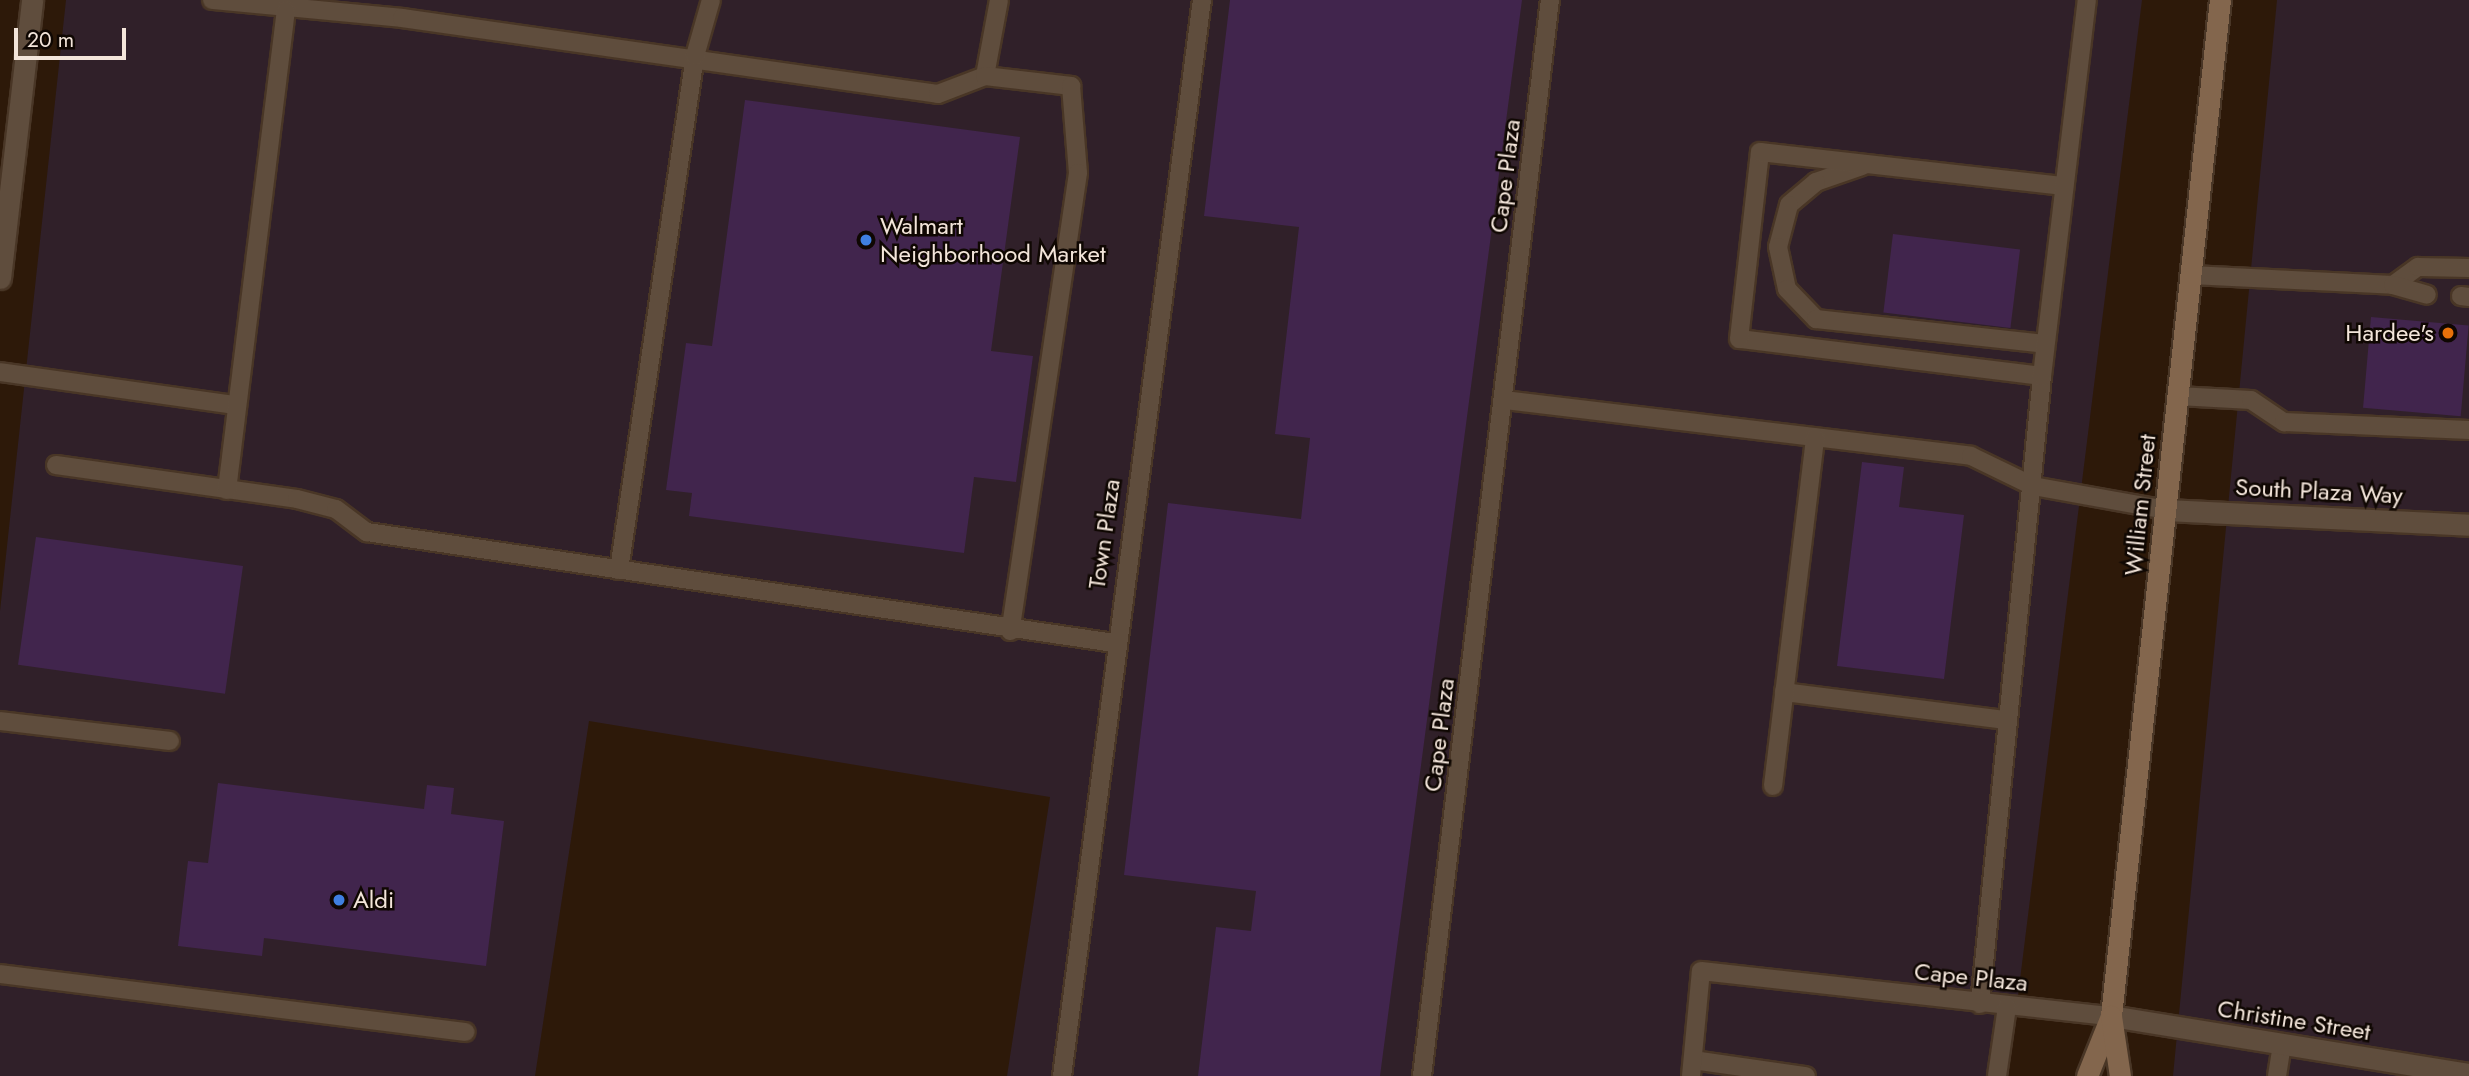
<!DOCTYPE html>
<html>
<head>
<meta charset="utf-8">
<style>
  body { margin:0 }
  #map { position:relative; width:2469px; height:1076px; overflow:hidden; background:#2d1909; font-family:Jost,sans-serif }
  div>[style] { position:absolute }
  .commercial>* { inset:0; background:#302029 }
  .building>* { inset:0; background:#41254d; transform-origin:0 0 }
  .roads { filter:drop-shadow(2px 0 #493626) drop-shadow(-2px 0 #493626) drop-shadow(0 2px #493626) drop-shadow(0 -2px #493626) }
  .service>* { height:18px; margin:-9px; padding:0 9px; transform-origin:9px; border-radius:9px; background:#5f4d3d }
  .minor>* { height:21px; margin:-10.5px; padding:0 10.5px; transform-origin:10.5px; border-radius:10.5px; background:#5f4d3d }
  .tertiary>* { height:21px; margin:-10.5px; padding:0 10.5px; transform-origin:10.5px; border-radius:10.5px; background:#5f4d3d }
  .secondary>* { height:21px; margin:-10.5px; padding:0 10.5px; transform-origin:10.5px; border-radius:10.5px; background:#83664d }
  .dots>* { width:19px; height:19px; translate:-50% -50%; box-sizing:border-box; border:4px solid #0f0702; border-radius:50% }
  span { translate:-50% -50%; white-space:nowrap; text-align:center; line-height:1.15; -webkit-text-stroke:5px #0f0702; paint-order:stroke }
  .street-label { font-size:24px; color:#f3e5da }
  .poi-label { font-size:24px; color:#f3e5da }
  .left { translate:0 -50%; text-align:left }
  .right { translate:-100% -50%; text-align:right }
  .scale { position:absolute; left:14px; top:28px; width:112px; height:32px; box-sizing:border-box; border:4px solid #f3e5da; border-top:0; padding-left:9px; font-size:21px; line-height:24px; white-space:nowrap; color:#f3e5da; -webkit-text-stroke:5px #0f0702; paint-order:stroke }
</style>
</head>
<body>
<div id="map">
  <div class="commercial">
    <div style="clip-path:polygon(66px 0,2142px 0,2008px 1076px,1007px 1076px,1050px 797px,589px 721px,535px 1076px,0 1076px,0 611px)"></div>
    <div style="clip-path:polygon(2277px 0,2469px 0,2469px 1076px,2173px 1076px)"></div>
  </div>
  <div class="building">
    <div style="clip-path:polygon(1230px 0,1522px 0,1380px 1076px,1198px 1076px,1216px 927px,1251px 931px,1256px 891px,1124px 875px,1168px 503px,1301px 519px,1310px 438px,1275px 434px,1299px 227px,1204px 216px)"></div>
    <div style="clip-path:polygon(745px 100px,1020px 137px,991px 351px,1033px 356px,1016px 482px,974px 477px,964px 553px,689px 516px,692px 493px,666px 490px,686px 343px,712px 346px)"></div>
    <div style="left:1893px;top:234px;width:128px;height:79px;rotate:7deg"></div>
    <div style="left:2371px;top:317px;width:98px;height:91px;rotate:5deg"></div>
    <div style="clip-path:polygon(1862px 462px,1904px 467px,1899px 507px,1964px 515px,1944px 679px,1837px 666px)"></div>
    <div style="left:36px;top:537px;width:209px;height:129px;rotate:8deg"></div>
    <div style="clip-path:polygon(218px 783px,424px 809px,427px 785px,454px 788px,451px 814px,504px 821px,486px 966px,264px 938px,262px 956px,178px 946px,188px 861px,208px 863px)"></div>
  </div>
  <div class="roads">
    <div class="service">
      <div style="left:212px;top:0;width:191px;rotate:5.4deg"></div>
      <div style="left:402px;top:18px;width:541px;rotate:8.07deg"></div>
      <div style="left:938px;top:94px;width:50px;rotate:-21deg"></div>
      <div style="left:985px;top:76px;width:77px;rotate:-79.6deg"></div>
      <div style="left:985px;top:76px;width:87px;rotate:6.6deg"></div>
      <div style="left:1071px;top:86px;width:87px;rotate:85.4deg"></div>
      <div style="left:1078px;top:173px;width:463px;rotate:98.4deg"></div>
      <div style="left:1862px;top:166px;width:49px;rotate:160.8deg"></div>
      <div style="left:1816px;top:182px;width:35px;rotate:140deg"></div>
      <div style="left:1789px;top:205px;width:43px;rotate:104.7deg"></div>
      <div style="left:1778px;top:247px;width:43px;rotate:77.9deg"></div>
      <div style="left:1787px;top:289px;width:42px;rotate:46deg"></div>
      <div style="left:1816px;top:319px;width:230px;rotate:6.2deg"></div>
      <div style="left:2191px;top:275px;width:202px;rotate:2.8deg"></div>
      <div style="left:2393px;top:285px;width:31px;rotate:-36deg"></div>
      <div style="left:2418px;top:267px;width:51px;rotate:1.1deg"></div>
      <div style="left:2393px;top:285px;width:35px;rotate:16deg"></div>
      <div style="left:2461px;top:296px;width:8px;rotate:7deg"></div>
      <div style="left:0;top:372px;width:236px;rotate:8deg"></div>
      <div style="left:2042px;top:376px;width:305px;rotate:-173deg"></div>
      <div style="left:1739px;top:339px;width:188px;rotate:-83.6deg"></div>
      <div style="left:1760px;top:152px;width:306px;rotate:6.4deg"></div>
      <div style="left:2178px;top:396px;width:73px;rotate:3.1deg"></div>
      <div style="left:2251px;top:400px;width:40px;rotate:34deg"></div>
      <div style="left:2284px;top:422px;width:185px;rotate:2.5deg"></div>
      <div style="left:1504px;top:400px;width:470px;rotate:6.8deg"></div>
      <div style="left:1971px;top:456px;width:69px;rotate:25.8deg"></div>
      <div style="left:2033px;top:486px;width:135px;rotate:10.2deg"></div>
      <div style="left:56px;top:465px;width:243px;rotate:8deg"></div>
      <div style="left:297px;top:499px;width:40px;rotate:14.4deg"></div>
      <div style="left:336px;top:509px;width:39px;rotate:37deg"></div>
      <div style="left:367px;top:532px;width:755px;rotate:8.45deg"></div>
      <div style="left:227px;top:490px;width:483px;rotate:-83deg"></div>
      <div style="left:619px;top:570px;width:520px;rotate:-81.59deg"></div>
      <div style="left:695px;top:56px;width:58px;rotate:-74.1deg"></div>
      <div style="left:1784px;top:692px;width:225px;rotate:7.2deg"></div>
      <div style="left:0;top:721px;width:171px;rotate:6.7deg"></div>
      <div style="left:1773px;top:786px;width:351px;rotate:-83.1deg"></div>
      <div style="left:0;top:974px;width:469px;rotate:7.1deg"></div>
      <div style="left:1980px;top:1004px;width:631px;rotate:-84.36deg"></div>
      <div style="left:2042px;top:376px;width:379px;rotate:-83.2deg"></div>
      <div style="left:1693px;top:1060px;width:114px;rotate:8.1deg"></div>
      <div style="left:1062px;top:1076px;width:1085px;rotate:-82.59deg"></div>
      <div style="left:1422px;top:1076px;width:1084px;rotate:-83.22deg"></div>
      <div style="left:1691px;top:1076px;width:105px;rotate:-84.6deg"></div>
      <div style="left:1701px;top:971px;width:412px;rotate:6.3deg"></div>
      <div style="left:1997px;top:1076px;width:70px;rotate:-81.8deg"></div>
      <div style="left:2277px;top:1076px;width:30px;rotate:-81deg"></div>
    </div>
    <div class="minor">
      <div style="left:2166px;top:510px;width:303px;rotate:2.8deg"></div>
      <div style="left:2111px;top:1016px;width:363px;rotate:9.2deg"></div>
    </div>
    <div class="tertiary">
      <div style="left:0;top:278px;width:280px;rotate:-83.4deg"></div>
    </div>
    <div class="secondary">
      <div style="left:2111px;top:1016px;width:1022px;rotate:-83.88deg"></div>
      <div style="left:2087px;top:1076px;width:65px;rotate:-68.2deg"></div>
      <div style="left:2111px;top:1016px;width:61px;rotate:81.5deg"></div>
    </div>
  </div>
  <div class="dots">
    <div style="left:866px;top:240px;background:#3f7fe0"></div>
    <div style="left:2448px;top:333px;background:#e8710a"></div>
    <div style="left:339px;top:900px;background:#3f7fe0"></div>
  </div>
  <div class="street-label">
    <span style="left:1505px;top:176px;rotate:-83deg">Cape Plaza</span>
    <span style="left:2319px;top:491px;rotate:3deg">South Plaza Way</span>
    <span style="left:2140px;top:505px;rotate:-84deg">William Street</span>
    <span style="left:1104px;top:534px;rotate:-82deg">Town Plaza</span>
    <span style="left:1439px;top:735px;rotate:-83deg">Cape Plaza</span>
    <span style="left:1971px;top:977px;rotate:6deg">Cape Plaza</span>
    <span style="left:2294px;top:1020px;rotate:9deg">Christine Street</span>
  </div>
  <div class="poi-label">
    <span class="left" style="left:880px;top:240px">Walmart<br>Neighborhood Market</span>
    <span class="right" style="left:2434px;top:333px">Hardee's</span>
    <span class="left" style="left:353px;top:900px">Aldi</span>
  </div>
  <div class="scale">20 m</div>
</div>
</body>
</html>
